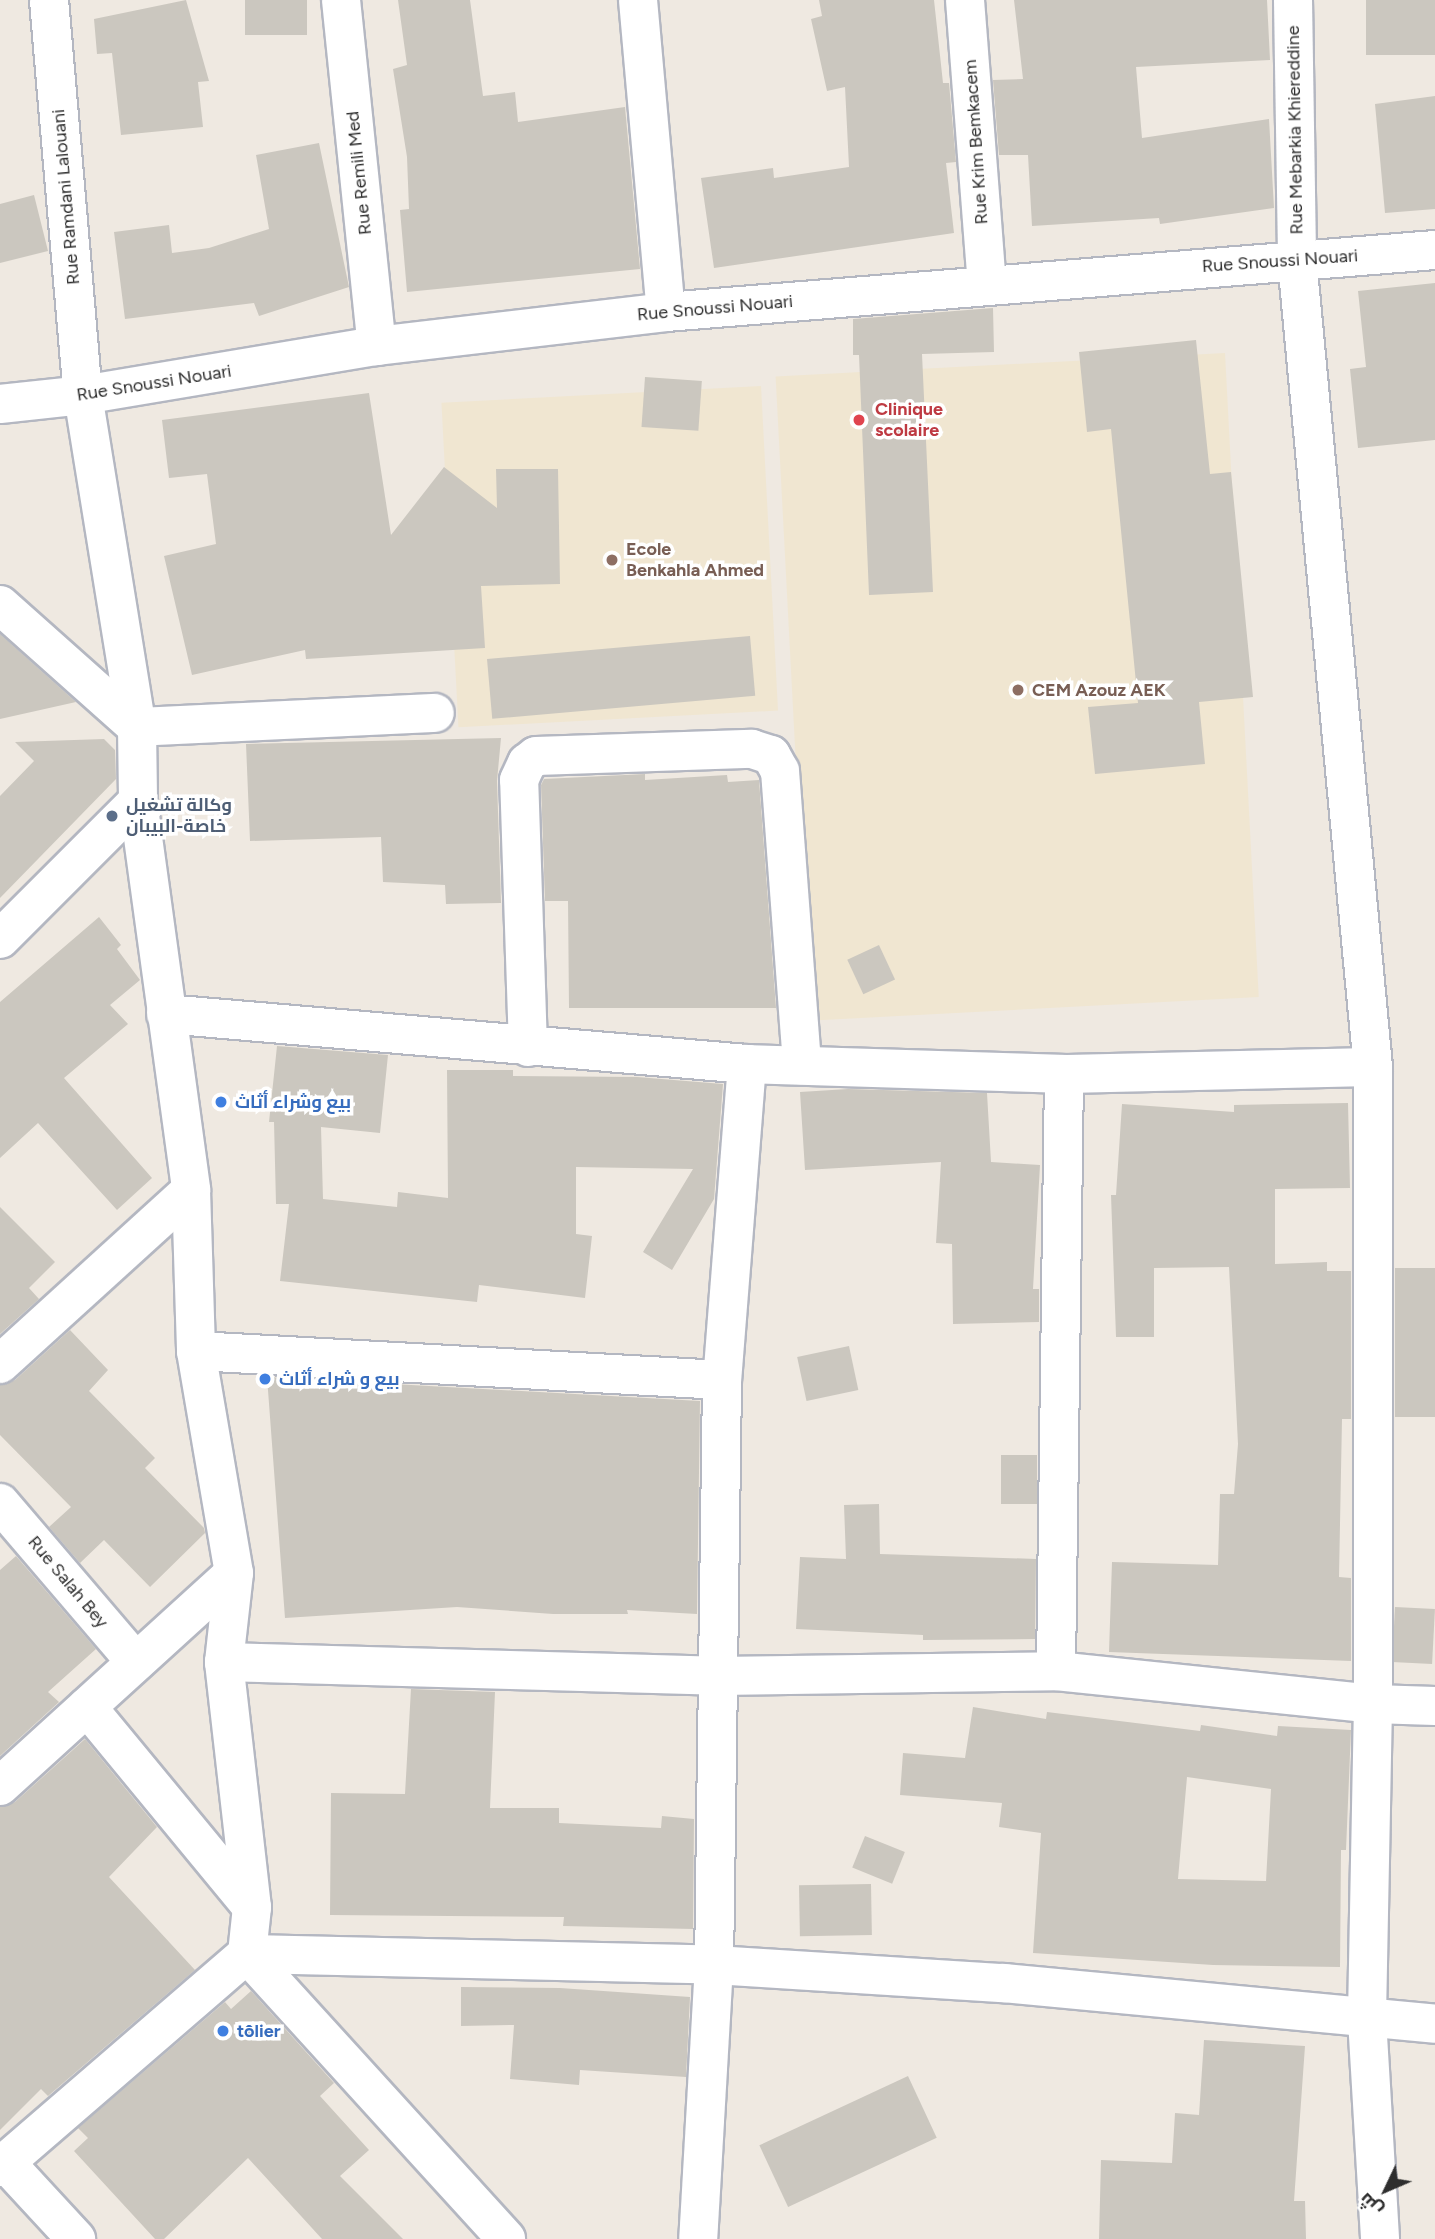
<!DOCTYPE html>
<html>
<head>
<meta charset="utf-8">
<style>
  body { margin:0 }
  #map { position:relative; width:1435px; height:2239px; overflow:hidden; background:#efe9e1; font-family:Figtree,Cairo,sans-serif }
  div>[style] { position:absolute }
  .education>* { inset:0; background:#f0e6d1; transform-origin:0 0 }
  .building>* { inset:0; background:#cbc7bf; transform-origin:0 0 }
  .roads { filter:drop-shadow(2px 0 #b4b7c1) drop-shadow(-2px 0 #b4b7c1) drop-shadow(0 2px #b4b7c1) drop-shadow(0 -2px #b4b7c1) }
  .street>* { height:38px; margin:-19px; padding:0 19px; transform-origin:19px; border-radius:19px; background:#fff }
  .secondary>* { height:38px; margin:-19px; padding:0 19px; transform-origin:19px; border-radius:19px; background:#fff }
  .dots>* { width:19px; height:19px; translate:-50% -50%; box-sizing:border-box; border:4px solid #fff; border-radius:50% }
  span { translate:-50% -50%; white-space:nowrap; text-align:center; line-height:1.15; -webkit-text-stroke:7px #fff; paint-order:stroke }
  .street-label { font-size:18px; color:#2e2e2e }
  .health-label { font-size:18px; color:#be3a42; font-weight:700 }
  .left { translate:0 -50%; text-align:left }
  .education-label { font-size:18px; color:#785e54; font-weight:700 }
  .service-label { font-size:18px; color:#4e5e75; font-weight:700 }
  .shop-label { font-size:18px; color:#366cbe; font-weight:700 }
  .north { position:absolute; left:1351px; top:2155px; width:70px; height:70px; -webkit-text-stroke:5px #fff; paint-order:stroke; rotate:226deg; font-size:19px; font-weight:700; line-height:28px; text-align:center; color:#2e2e2e }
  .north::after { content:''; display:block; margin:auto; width:24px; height:32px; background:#2e2e2e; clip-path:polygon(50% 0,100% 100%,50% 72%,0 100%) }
</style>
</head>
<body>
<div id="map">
  <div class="education">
    <div style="left:1225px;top:353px;width:645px;height:450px;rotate:87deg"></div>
    <div style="left:761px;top:386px;width:325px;height:320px;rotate:87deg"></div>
  </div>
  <div class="building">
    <div style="clip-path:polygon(186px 0,209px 81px,198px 82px,203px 127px,121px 135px,112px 53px,97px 54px,94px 19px)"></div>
    <div style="left:245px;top:0;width:62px;height:35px"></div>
    <div style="clip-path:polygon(398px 0,470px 0,483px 96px,515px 92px,518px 122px,625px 107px,640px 269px,407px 292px,400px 210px,409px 209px,407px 157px,393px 69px,407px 65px)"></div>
    <div style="clip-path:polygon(819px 0,934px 0,943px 83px,949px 83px,956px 162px,946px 163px,954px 233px,714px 268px,701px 178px,773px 168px,774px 178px,849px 167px,845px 87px,827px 91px,811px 19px,822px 16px)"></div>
    <div style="clip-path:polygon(1014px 0,1267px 0,1270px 60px,1136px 67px,1142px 138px,1269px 119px,1274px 208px,1160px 224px,1159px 218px,1032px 226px,1028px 155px,999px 155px,993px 80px,1023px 79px)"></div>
    <div style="left:1366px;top:0;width:69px;height:55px"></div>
    <div style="clip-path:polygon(1435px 96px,1435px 209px,1385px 213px,1375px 104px)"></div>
    <div style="clip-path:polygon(319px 143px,349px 287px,259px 316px,254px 303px,125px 319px,114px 232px,169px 225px,172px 253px,209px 248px,269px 229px,256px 155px)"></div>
    <div style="clip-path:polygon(34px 195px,48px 251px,0 263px,0 204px)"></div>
    <div style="clip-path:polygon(1435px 283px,1435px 440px,1358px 448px,1350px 369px,1366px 367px,1358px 291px)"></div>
    <div style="clip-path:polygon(993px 308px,994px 352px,922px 354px,933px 592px,869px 595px,859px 355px,853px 355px,853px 319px)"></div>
    <div style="clip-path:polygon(1196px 340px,1210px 474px,1231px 472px,1253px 697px,1199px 702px,1205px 764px,1095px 774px,1088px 707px,1138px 703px,1111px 429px,1087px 432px,1079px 352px)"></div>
    <div style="left:645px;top:377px;width:57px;height:50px;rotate:4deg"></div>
    <div style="clip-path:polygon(369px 393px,391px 535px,444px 467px,497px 508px,496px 469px,558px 469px,560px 584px,481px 586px,485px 648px,306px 659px,305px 650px,192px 675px,164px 556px,216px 544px,207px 474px,169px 478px,162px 420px)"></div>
    <div style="clip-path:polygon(0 634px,76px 702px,0 719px)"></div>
    <div style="left:750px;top:636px;width:60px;height:264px;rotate:85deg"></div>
    <div style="clip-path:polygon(501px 738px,497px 781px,501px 903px,446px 904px,445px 885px,383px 882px,381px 837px,250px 841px,246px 744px)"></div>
    <div style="clip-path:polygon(104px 739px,115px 750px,116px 779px,0 898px,0 796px,34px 761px,15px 742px)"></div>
    <div style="clip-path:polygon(645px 774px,645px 780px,727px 775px,728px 782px,759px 780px,776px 1008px,569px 1008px,568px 901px,545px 901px,541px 785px,544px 779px)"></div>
    <div style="clip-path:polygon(99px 917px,121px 945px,117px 949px,140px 980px,110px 1005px,128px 1024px,64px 1078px,152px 1178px,117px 1210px,38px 1123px,0 1158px,0 1002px)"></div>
    <div style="left:879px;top:945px;width:38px;height:35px;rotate:65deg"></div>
    <div style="clip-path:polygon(277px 1046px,388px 1055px,380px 1133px,321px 1127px,323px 1199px,397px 1207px,398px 1192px,448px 1198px,447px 1070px,513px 1070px,513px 1076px,637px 1077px,723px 1084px,714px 1199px,672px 1270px,643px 1252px,693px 1169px,576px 1167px,576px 1234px,592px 1236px,585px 1298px,479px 1285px,477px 1302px,280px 1281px,289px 1204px,276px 1204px,274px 1122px,269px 1122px)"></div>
    <div style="clip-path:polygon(848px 1089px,987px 1093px,991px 1162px,1040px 1165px,1033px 1289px,1039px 1289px,1039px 1322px,953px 1324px,952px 1244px,936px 1243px,941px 1162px,805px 1170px,800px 1092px)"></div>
    <div style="clip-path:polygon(1348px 1103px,1350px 1188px,1275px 1189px,1275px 1264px,1327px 1262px,1327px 1271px,1351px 1271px,1351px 1419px,1342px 1419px,1339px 1577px,1351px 1578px,1351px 1661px,1109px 1652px,1112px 1562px,1218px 1565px,1220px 1494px,1234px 1494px,1238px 1444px,1229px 1267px,1154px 1268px,1154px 1337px,1116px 1337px,1111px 1195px,1116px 1195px,1122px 1104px,1234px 1112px,1234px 1105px)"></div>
    <div style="clip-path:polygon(0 1207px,55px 1262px,29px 1288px,39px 1299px,0 1334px)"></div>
    <div style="left:1435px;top:1268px;width:149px;height:40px;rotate:90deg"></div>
    <div style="clip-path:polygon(70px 1330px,108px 1370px,89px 1391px,155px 1458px,145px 1468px,204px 1528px,205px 1533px,150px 1587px,104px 1540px,80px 1563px,49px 1527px,71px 1507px,0 1435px,0 1385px,15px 1380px)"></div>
    <div style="left:849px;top:1346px;width:45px;height:53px;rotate:78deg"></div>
    <div style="clip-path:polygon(267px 1377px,700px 1401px,697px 1614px,627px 1610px,628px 1614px,553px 1614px,457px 1607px,285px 1618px)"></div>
    <div style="left:1001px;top:1455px;width:36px;height:49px"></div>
    <div style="clip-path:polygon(879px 1504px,880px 1554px,1036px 1559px,1035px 1639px,923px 1640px,923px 1635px,796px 1629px,800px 1557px,846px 1559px,844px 1505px)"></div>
    <div style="clip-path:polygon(16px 1556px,96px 1649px,48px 1692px,59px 1702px,0 1756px,0 1570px)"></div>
    <div style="left:1395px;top:1607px;width:40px;height:55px;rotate:3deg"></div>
    <div style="clip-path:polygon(411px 1689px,495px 1692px,490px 1808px,559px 1808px,559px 1823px,661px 1828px,662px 1816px,694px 1819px,693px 1929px,563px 1926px,564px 1917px,330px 1915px,331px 1793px,405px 1794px)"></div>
    <div style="clip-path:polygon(evenodd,973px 1707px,1046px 1719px,1047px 1712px,1200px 1731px,1201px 1725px,1277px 1736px,1278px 1726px,1351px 1730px,1346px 1850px,1341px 1850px,1340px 1967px,1213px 1965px,1033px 1953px,1041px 1833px,999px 1827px,1002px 1803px,900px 1795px,903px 1753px,965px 1758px,973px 1707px,1187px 1777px,1271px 1789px,1266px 1881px,1178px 1879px,1187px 1777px)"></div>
    <div style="clip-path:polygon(85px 1739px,157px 1827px,109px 1877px,195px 1970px,48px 2096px,41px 2089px,0 2130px,0 1807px,15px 1802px)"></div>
    <div style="left:865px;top:1836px;width:43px;height:34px;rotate:22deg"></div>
    <div style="left:871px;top:1884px;width:51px;height:72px;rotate:89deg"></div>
    <div style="clip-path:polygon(461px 1987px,560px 1988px,690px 1997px,686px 2077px,580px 2070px,579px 2085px,510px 2079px,514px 2025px,461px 2026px)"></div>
    <div style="clip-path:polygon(251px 1991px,334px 2083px,320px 2096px,369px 2150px,340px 2176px,403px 2239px,322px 2239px,248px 2158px,164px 2239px,155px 2239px,74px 2151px,88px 2138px,78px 2128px,225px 2002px,231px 2009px)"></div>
    <div style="clip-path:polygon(1204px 2040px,1305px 2046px,1294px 2201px,1305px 2201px,1306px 2239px,1099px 2239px,1101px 2160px,1172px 2163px,1175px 2113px,1199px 2115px)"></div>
    <div style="left:908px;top:2076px;width:68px;height:164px;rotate:65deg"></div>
  </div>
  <div class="roads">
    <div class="street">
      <div style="left:341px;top:0;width:348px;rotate:84.1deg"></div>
      <div style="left:638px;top:0;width:313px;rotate:84.9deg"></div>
      <div style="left:965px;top:0;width:284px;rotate:85.6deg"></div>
      <div style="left:1293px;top:0;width:260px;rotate:89.1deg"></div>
      <div style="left:1297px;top:260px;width:811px;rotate:84.62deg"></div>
      <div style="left:1373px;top:1067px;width:637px;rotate:90deg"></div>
      <div style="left:1373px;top:1704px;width:315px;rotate:91.1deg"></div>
      <div style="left:1367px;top:2019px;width:220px;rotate:86.6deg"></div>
      <div style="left:0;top:404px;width:83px;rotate:-6.2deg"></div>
      <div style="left:83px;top:395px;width:298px;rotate:-9.5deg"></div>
      <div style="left:377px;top:346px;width:291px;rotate:-6.7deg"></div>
      <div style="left:666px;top:312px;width:771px;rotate:-4.61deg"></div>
      <div style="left:0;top:605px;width:183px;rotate:41.7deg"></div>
      <div style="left:137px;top:727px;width:298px;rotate:-2.7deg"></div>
      <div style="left:0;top:939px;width:195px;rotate:-45deg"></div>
      <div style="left:166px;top:1014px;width:583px;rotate:4.92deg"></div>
      <div style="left:747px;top:1064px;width:317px;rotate:94.5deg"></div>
      <div style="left:722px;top:1380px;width:585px;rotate:90.78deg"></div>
      <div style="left:714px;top:1965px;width:274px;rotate:93.3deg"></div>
      <div style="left:528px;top:1047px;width:267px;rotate:-91.9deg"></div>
      <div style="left:519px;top:780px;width:19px;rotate:-65deg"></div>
      <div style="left:527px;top:763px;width:11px;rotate:-38deg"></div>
      <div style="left:536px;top:756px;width:216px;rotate:-1.9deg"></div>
      <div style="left:752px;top:749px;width:20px;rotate:18deg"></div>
      <div style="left:771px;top:755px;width:18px;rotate:61deg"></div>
      <div style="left:780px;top:771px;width:295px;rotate:85.7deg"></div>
      <div style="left:747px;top:1064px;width:317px;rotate:1.8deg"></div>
      <div style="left:1064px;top:1074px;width:597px;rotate:90.77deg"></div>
      <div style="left:1064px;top:1074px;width:309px;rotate:-1.3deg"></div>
      <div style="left:196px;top:1351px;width:527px;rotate:3.16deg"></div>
      <div style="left:0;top:1364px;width:258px;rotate:-42.3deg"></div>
      <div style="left:0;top:1503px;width:209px;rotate:49.5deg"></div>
      <div style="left:224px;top:1662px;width:494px;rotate:1.6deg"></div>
      <div style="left:718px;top:1676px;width:338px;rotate:-0.8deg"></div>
      <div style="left:1056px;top:1671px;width:319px;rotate:5.9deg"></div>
      <div style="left:1373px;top:1704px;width:62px;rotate:1.8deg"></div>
      <div style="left:87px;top:1707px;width:259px;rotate:50.5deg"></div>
      <div style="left:0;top:1786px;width:316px;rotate:-42.3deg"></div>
      <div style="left:5px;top:2162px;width:105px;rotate:47.3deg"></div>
      <div style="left:0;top:2167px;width:326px;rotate:-40.8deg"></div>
      <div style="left:247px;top:1954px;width:385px;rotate:47.7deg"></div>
    </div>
    <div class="secondary">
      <div style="left:49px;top:0;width:396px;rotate:85.1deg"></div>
      <div style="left:83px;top:395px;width:336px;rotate:80.8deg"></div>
      <div style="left:137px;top:727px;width:74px;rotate:89.2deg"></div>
      <div style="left:138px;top:801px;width:393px;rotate:82.2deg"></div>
      <div style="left:191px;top:1190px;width:161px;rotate:88.2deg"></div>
      <div style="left:196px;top:1351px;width:225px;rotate:80.3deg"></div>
      <div style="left:234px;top:1573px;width:90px;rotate:96.4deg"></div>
      <div style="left:224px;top:1662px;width:247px;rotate:83.5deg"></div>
      <div style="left:252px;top:1907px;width:47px;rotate:96.1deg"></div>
      <div style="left:247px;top:1954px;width:467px;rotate:1.3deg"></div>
      <div style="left:714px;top:1965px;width:291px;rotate:3.6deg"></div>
      <div style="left:1004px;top:1983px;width:433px;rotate:5.4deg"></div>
    </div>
  </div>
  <div class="dots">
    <div style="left:859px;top:420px;background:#e0444e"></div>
    <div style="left:612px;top:560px;background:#8d6e63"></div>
    <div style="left:1018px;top:690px;background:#8d6e63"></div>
    <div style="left:112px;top:816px;background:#5c6f8a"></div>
    <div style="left:221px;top:1102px;background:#3f7fe0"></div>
    <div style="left:265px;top:1379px;background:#3f7fe0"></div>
    <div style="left:223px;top:2031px;background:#3f7fe0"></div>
  </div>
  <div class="street-label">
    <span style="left:1295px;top:130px;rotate:-91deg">Rue Mebarkia Khiereddine</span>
    <span style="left:976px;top:142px;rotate:-94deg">Rue Krim Bemkacem</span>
    <span style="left:359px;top:173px;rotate:-96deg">Rue Remili Med</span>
    <span style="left:66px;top:197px;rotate:-95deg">Rue Ramdani Lalouani</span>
    <span style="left:1280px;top:261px;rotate:-4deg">Rue Snoussi Nouari</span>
    <span style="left:715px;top:308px;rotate:-5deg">Rue Snoussi Nouari</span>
    <span style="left:154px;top:383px;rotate:-9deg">Rue Snoussi Nouari</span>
    <span style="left:68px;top:1582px;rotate:50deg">Rue Salah Bey</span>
  </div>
  <div class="health-label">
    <span class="left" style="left:875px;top:420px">Clinique<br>scolaire</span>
  </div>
  <div class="education-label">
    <span class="left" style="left:626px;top:560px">Ecole<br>Benkahla Ahmed</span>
    <span class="left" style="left:1032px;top:690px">CEM Azouz AEK</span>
  </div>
  <div class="service-label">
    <span class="left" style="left:126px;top:816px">وكالة تشغيل<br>خاصة-البيبان</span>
  </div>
  <div class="shop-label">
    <span class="left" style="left:235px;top:1102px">بيع وشراء أثاث</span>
    <span class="left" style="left:279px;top:1379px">بيع و شراء أثاث</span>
    <span class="left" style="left:237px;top:2031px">tôlier</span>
  </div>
  <div class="north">ش</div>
</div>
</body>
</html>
